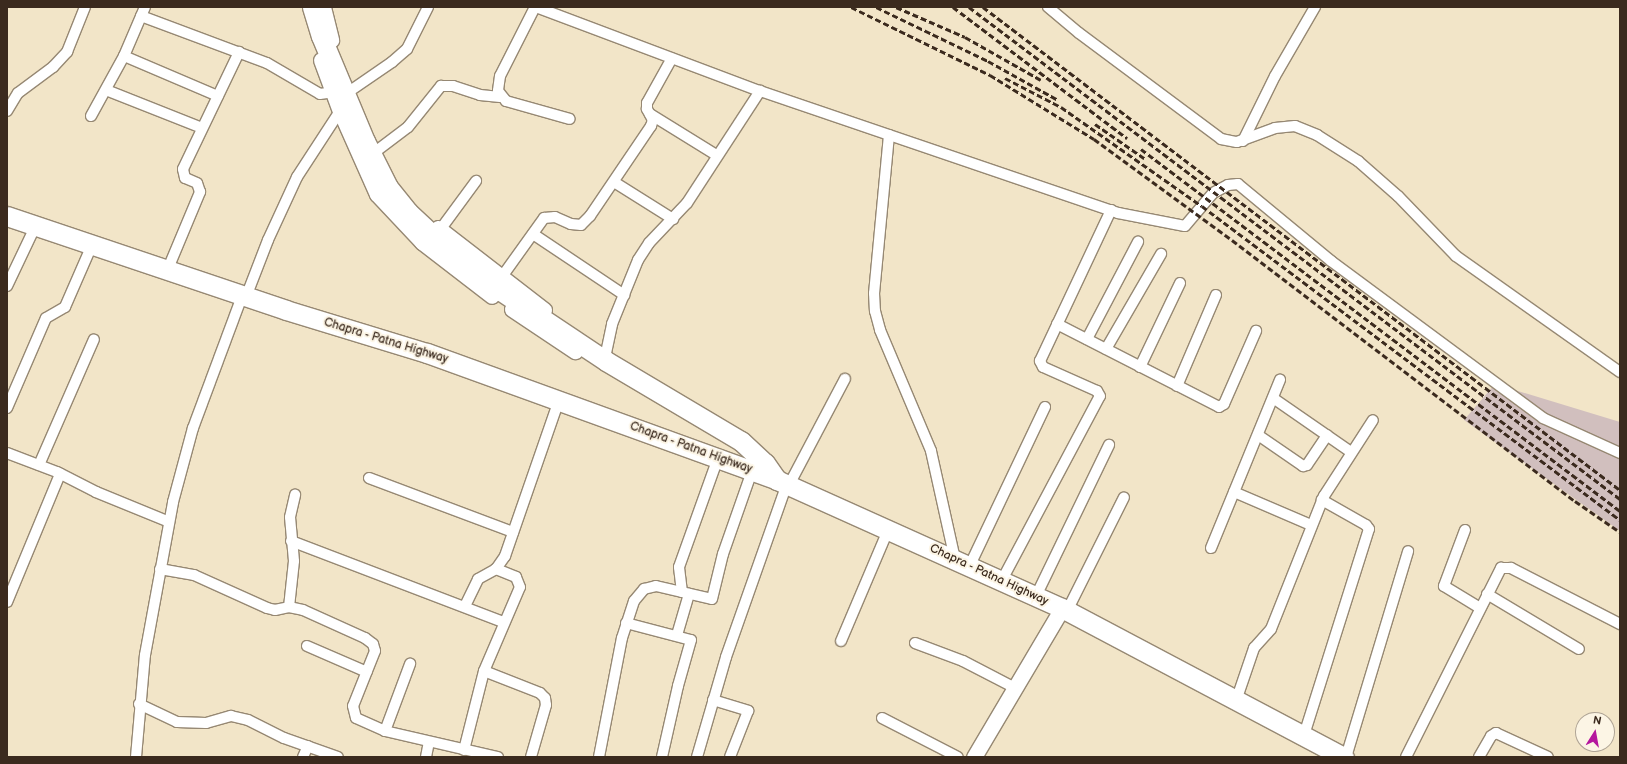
<!DOCTYPE html>
<html>
<head>
<meta charset="utf-8">
<style>
  body { margin:0 }
  #map { position:relative; width:1627px; height:764px; overflow:hidden; background:#f2e5c8; font-family:"Balsamiq Sans",sans-serif }
  div>[style] { position:absolute }
  .industrial>* { inset:0; background:#d1bfbe }
  .roads { filter:drop-shadow(1px 0 #968873) drop-shadow(-1px 0 #968873) drop-shadow(0 1px #968873) drop-shadow(0 -1px #968873) }
  .street>* { height:10px; margin:-5px; padding:0 5px; transform-origin:5px; border-radius:5px; background:#fff }
  .secondary>* { height:15px; margin:-7.5px; padding:0 7.5px; transform-origin:7.5px; border-radius:7.5px; background:#fff }
  .highway>* { height:19px; margin:-9.5px; padding:0 9.5px; transform-origin:9.5px; border-radius:9.5px; background:#fff }
  .rail>* { height:3px; margin-top:-1.5px; transform-origin:0; background:repeating-linear-gradient(90deg,#3b2a1e 0 6px,transparent 0 9px) }
  span { translate:-50% -50%; white-space:nowrap; text-align:center; line-height:1.15; -webkit-text-stroke:4px #fcf5e5; paint-order:stroke }
  .street-label { font-size:12px; color:#3b2a1e }
  .frame { position:absolute; inset:0; border:8px solid #3b2a1e; pointer-events:none }
  .north { position:absolute; left:1575px; top:712px; width:40px; height:40px; box-sizing:border-box; background:#fcf5e5; border:1px solid #afa495; border-radius:50%; rotate:11deg; font-size:11px; font-weight:700; line-height:16px; text-align:center; color:#3b2a1e }
  .north::after { content:''; display:block; margin:auto; width:14px; height:18px; background:#b5179e; clip-path:polygon(50% 0,100% 100%,50% 72%,0 100%) }
</style>
</head>
<body>
<div id="map">
  <div class="industrial">
    <div style="clip-path:polygon(1495px 384px,1620px 422px,1620px 531px,1464px 420px)"></div>
  </div>
  <div class="roads">
    <div class="street">
      <div style="left:535px;top:7px;width:77px;rotate:116.9deg"></div>
      <div style="left:500px;top:76px;width:15px;rotate:98deg"></div>
      <div style="left:498px;top:91px;width:13px;rotate:51deg"></div>
      <div style="left:506px;top:101px;width:66px;rotate:15.7deg"></div>
      <div style="left:536px;top:7px;width:239px;rotate:20.6deg"></div>
      <div style="left:760px;top:91px;width:378px;rotate:18.8deg"></div>
      <div style="left:1118px;top:213px;width:68px;rotate:11deg"></div>
      <div style="left:1185px;top:226px;width:43px;rotate:-49.7deg"></div>
      <div style="left:1213px;top:193px;width:17px;rotate:-28deg"></div>
      <div style="left:1228px;top:185px;width:10px;rotate:-6deg"></div>
      <div style="left:1238px;top:184px;width:121px;rotate:39.6deg"></div>
      <div style="left:1331px;top:261px;width:264px;rotate:36.5deg"></div>
      <div style="left:1543px;top:418px;width:85px;rotate:24.4deg"></div>
      <div style="left:1048px;top:7px;width:40px;rotate:40deg"></div>
      <div style="left:1079px;top:33px;width:177px;rotate:36.7deg"></div>
      <div style="left:1221px;top:139px;width:16px;rotate:11deg"></div>
      <div style="left:1237px;top:142px;width:40px;rotate:-20.2deg"></div>
      <div style="left:1275px;top:128px;width:20px;rotate:-6deg"></div>
      <div style="left:1295px;top:126px;width:24px;rotate:22deg"></div>
      <div style="left:1317px;top:135px;width:49px;rotate:32.4deg"></div>
      <div style="left:1358px;top:161px;width:53px;rotate:41.2deg"></div>
      <div style="left:1398px;top:196px;width:83px;rotate:46deg"></div>
      <div style="left:1456px;top:256px;width:201px;rotate:35.3deg"></div>
      <div style="left:141px;top:16px;width:134px;rotate:20.5deg"></div>
      <div style="left:267px;top:63px;width:61px;rotate:30.3deg"></div>
      <div style="left:320px;top:94px;width:14px;rotate:-8deg"></div>
      <div style="left:124px;top:56px;width:102px;rotate:23.1deg"></div>
      <div style="left:106px;top:90px;width:103px;rotate:21.6deg"></div>
      <div style="left:347px;top:93px;width:55px;rotate:-34.6deg"></div>
      <div style="left:392px;top:62px;width:20px;rotate:-41deg"></div>
      <div style="left:407px;top:49px;width:47px;rotate:-63.4deg"></div>
      <div style="left:7px;top:111px;width:21px;rotate:-59deg"></div>
      <div style="left:18px;top:93px;width:44px;rotate:-36.6deg"></div>
      <div style="left:53px;top:67px;width:21px;rotate:-47deg"></div>
      <div style="left:67px;top:52px;width:48px;rotate:-68.2deg"></div>
      <div style="left:650px;top:114px;width:78px;rotate:31.8deg"></div>
      <div style="left:91px;top:116px;width:68px;rotate:-61.2deg"></div>
      <div style="left:124px;top:56px;width:53px;rotate:-66.8deg"></div>
      <div style="left:889px;top:135px;width:159px;rotate:95.4deg"></div>
      <div style="left:874px;top:293px;width:18px;rotate:87deg"></div>
      <div style="left:875px;top:311px;width:20px;rotate:75deg"></div>
      <div style="left:880px;top:330px;width:131px;rotate:67.1deg"></div>
      <div style="left:931px;top:451px;width:111px;rotate:77.5deg"></div>
      <div style="left:1243px;top:141px;width:72px;rotate:-63.8deg"></div>
      <div style="left:1275px;top:76px;width:80px;rotate:-59.9deg"></div>
      <div style="left:375px;top:152px;width:41px;rotate:-37.1deg"></div>
      <div style="left:408px;top:127px;width:53px;rotate:-51.2deg"></div>
      <div style="left:441px;top:86px;width:12px"></div>
      <div style="left:453px;top:86px;width:28px;rotate:18deg"></div>
      <div style="left:480px;top:95px;width:20px;rotate:6deg"></div>
      <div style="left:614px;top:182px;width:70px;rotate:32.1deg"></div>
      <div style="left:440px;top:230px;width:61px;rotate:-53.7deg"></div>
      <div style="left:533px;top:234px;width:110px;rotate:33.8deg"></div>
      <div style="left:167px;top:271px;width:86px;rotate:-67.3deg"></div>
      <div style="left:200px;top:192px;width:9px;rotate:-108deg"></div>
      <div style="left:197px;top:183px;width:13px;rotate:-157deg"></div>
      <div style="left:185px;top:178px;width:9px;rotate:-103deg"></div>
      <div style="left:183px;top:169px;width:130px;rotate:-64.4deg"></div>
      <div style="left:501px;top:278px;width:74px;rotate:-54.4deg"></div>
      <div style="left:544px;top:218px;width:11px;rotate:-5deg"></div>
      <div style="left:555px;top:217px;width:17px;rotate:24deg"></div>
      <div style="left:571px;top:224px;width:10px;rotate:6deg"></div>
      <div style="left:581px;top:225px;width:13px;rotate:-45deg"></div>
      <div style="left:590px;top:216px;width:109px;rotate:-55.9deg"></div>
      <div style="left:651px;top:126px;width:6px;rotate:-72deg"></div>
      <div style="left:653px;top:120px;width:13px;rotate:-119deg"></div>
      <div style="left:647px;top:109px;width:6px;rotate:-90deg"></div>
      <div style="left:647px;top:103px;width:51px;rotate:-60.9deg"></div>
      <div style="left:7px;top:286px;width:68px;rotate:-64.6deg"></div>
      <div style="left:246px;top:297px;width:61px;rotate:-68.9deg"></div>
      <div style="left:268px;top:240px;width:69px;rotate:-65.3deg"></div>
      <div style="left:297px;top:177px;width:79px;rotate:-56.9deg"></div>
      <div style="left:1057px;top:324px;width:182px;rotate:27.1deg"></div>
      <div style="left:1219px;top:407px;width:6px;rotate:-31deg"></div>
      <div style="left:1224px;top:404px;width:80px;rotate:-66.3deg"></div>
      <div style="left:1087px;top:339px;width:110px;rotate:-62.3deg"></div>
      <div style="left:1106px;top:349px;width:110px;rotate:-59.9deg"></div>
      <div style="left:606px;top:353px;width:30px;rotate:-78deg"></div>
      <div style="left:612px;top:324px;width:69px;rotate:-67.9deg"></div>
      <div style="left:638px;top:260px;width:20px;rotate:-57deg"></div>
      <div style="left:649px;top:243px;width:55px;rotate:-46.5deg"></div>
      <div style="left:687px;top:203px;width:134px;rotate:-56.9deg"></div>
      <div style="left:1140px;top:367px;width:93px;rotate:-64.5deg"></div>
      <div style="left:1177px;top:386px;width:99px;rotate:-66.8deg"></div>
      <div style="left:1273px;top:398px;width:95px;rotate:34.7deg"></div>
      <div style="left:7px;top:408px;width:98px;rotate:-66.6deg"></div>
      <div style="left:46px;top:318px;width:22px;rotate:-30deg"></div>
      <div style="left:65px;top:307px;width:68px;rotate:-66.5deg"></div>
      <div style="left:1258px;top:435px;width:55px;rotate:34.6deg"></div>
      <div style="left:1303px;top:466px;width:4px;rotate:-14deg"></div>
      <div style="left:1307px;top:465px;width:36px;rotate:-56deg"></div>
      <div style="left:7px;top:453px;width:53px;rotate:20.8deg"></div>
      <div style="left:57px;top:472px;width:44px;rotate:27.1deg"></div>
      <div style="left:96px;top:492px;width:79px;rotate:22.3deg"></div>
      <div style="left:39px;top:465px;width:137px;rotate:-66.4deg"></div>
      <div style="left:369px;top:478px;width:154px;rotate:20.6deg"></div>
      <div style="left:789px;top:485px;width:120px;rotate:-62.2deg"></div>
      <div style="left:1234px;top:492px;width:84px;rotate:23.2deg"></div>
      <div style="left:1465px;top:530px;width:60px;rotate:110.6deg"></div>
      <div style="left:1444px;top:586px;width:42px;rotate:31.4deg"></div>
      <div style="left:291px;top:541px;width:227px;rotate:20.9deg"></div>
      <div style="left:1211px;top:548px;width:182px;rotate:-67.7deg"></div>
      <div style="left:970px;top:565px;width:175px;rotate:-64.6deg"></div>
      <div style="left:160px;top:569px;width:35px;rotate:10deg"></div>
      <div style="left:194px;top:575px;width:80px;rotate:24.3deg"></div>
      <div style="left:267px;top:608px;width:8px;rotate:14deg"></div>
      <div style="left:275px;top:610px;width:14px;rotate:-12deg"></div>
      <div style="left:289px;top:607px;width:14px;rotate:12deg"></div>
      <div style="left:303px;top:610px;width:68px;rotate:24.3deg"></div>
      <div style="left:365px;top:638px;width:10px;rotate:37deg"></div>
      <div style="left:373px;top:644px;width:7px;rotate:74deg"></div>
      <div style="left:375px;top:651px;width:59px;rotate:111.8deg"></div>
      <div style="left:353px;top:706px;width:12px;rotate:76deg"></div>
      <div style="left:356px;top:718px;width:32px;rotate:24deg"></div>
      <div style="left:385px;top:731px;width:116px;rotate:13deg"></div>
      <div style="left:1002px;top:580px;width:208px;rotate:-62deg"></div>
      <div style="left:1100px;top:396px;width:6px;rotate:-121deg"></div>
      <div style="left:1097px;top:391px;width:59px;rotate:-156deg"></div>
      <div style="left:1043px;top:367px;width:7px;rotate:-117deg"></div>
      <div style="left:1040px;top:361px;width:167px;rotate:-64.8deg"></div>
      <div style="left:682px;top:592px;width:25px;rotate:-97deg"></div>
      <div style="left:679px;top:567px;width:116px;rotate:-70.3deg"></div>
      <div style="left:1487px;top:594px;width:107px;rotate:30.9deg"></div>
      <div style="left:1036px;top:596px;width:168px;rotate:-64.2deg"></div>
      <div style="left:7px;top:602px;width:139px;rotate:-67.5deg"></div>
      <div style="left:465px;top:606px;width:30px;rotate:-64deg"></div>
      <div style="left:478px;top:579px;width:21px;rotate:-29deg"></div>
      <div style="left:496px;top:569px;width:16px;rotate:-55deg"></div>
      <div style="left:505px;top:556px;width:165px;rotate:-70.9deg"></div>
      <div style="left:289px;top:607px;width:46px;rotate:-83.8deg"></div>
      <div style="left:294px;top:561px;width:44px;rotate:-95.2deg"></div>
      <div style="left:290px;top:517px;width:23px;rotate:-77deg"></div>
      <div style="left:1067px;top:611px;width:127px;rotate:-63.4deg"></div>
      <div style="left:626px;top:623px;width:67px;rotate:14.7deg"></div>
      <div style="left:691px;top:640px;width:48px;rotate:105.8deg"></div>
      <div style="left:678px;top:686px;width:73px;rotate:102.7deg"></div>
      <div style="left:677px;top:635px;width:43px;rotate:-73.7deg"></div>
      <div style="left:841px;top:641px;width:123px;rotate:-67deg"></div>
      <div style="left:915px;top:643px;width:51px;rotate:20.6deg"></div>
      <div style="left:963px;top:661px;width:59px;rotate:27.4deg"></div>
      <div style="left:307px;top:646px;width:65px;rotate:23.4deg"></div>
      <div style="left:484px;top:671px;width:60px;rotate:21.4deg"></div>
      <div style="left:540px;top:693px;width:7px;rotate:45deg"></div>
      <div style="left:545px;top:698px;width:7px;rotate:82deg"></div>
      <div style="left:546px;top:705px;width:54px;rotate:106.1deg"></div>
      <div style="left:1237px;top:698px;width:53px;rotate:-71.2deg"></div>
      <div style="left:1254px;top:648px;width:25px;rotate:-48deg"></div>
      <div style="left:1271px;top:629px;width:143px;rotate:-68.3deg"></div>
      <div style="left:1324px;top:496px;width:90px;rotate:-57.2deg"></div>
      <div style="left:713px;top:700px;width:37px;rotate:17deg"></div>
      <div style="left:748px;top:711px;width:49px;rotate:111.4deg"></div>
      <div style="left:139px;top:704px;width:42px;rotate:25.3deg"></div>
      <div style="left:177px;top:722px;width:29px;rotate:2deg"></div>
      <div style="left:206px;top:723px;width:26px;rotate:-16deg"></div>
      <div style="left:231px;top:716px;width:17px;rotate:13deg"></div>
      <div style="left:248px;top:720px;width:40px;rotate:26.6deg"></div>
      <div style="left:284px;top:738px;width:57px;rotate:19.4deg"></div>
      <div style="left:882px;top:718px;width:85px;rotate:27.2deg"></div>
      <div style="left:385px;top:731px;width:72px;rotate:-69.5deg"></div>
      <div style="left:1304px;top:735px;width:216px;rotate:-72.5deg"></div>
      <div style="left:1369px;top:529px;width:5px;rotate:-127deg"></div>
      <div style="left:1366px;top:525px;width:51px;rotate:-150.4deg"></div>
      <div style="left:464px;top:750px;width:81px;rotate:-75.8deg"></div>
      <div style="left:484px;top:671px;width:91px;rotate:-66.8deg"></div>
      <div style="left:520px;top:587px;width:11px;rotate:-112deg"></div>
      <div style="left:516px;top:577px;width:22px;rotate:-158deg"></div>
      <div style="left:136px;top:757px;width:102px;rotate:-85deg"></div>
      <div style="left:145px;top:655px;width:156px;rotate:-79.6deg"></div>
      <div style="left:173px;top:502px;width:77px;rotate:-74.9deg"></div>
      <div style="left:193px;top:428px;width:141px;rotate:-69.6deg"></div>
      <div style="left:303px;top:757px;width:12px;rotate:-66deg"></div>
      <div style="left:426px;top:757px;width:15px;rotate:-79deg"></div>
      <div style="left:599px;top:757px;width:121px;rotate:-79.1deg"></div>
      <div style="left:622px;top:638px;width:39px;rotate:-72deg"></div>
      <div style="left:634px;top:601px;width:16px;rotate:-50deg"></div>
      <div style="left:644px;top:589px;width:12px;rotate:-14deg"></div>
      <div style="left:656px;top:586px;width:57px;rotate:13.1deg"></div>
      <div style="left:712px;top:599px;width:46px;rotate:-76.3deg"></div>
      <div style="left:723px;top:554px;width:88px;rotate:-70.7deg"></div>
      <div style="left:697px;top:757px;width:104px;rotate:-73.8deg"></div>
      <div style="left:726px;top:657px;width:183px;rotate:-70.6deg"></div>
      <div style="left:1346px;top:757px;width:215px;rotate:-73.2deg"></div>
      <div style="left:1406px;top:757px;width:212px;rotate:-63.3deg"></div>
      <div style="left:1501px;top:568px;width:10px"></div>
      <div style="left:1511px;top:568px;width:123px;rotate:27.2deg"></div>
      <div style="left:1479px;top:757px;width:24px;rotate:-60deg"></div>
      <div style="left:1491px;top:736px;width:6px;rotate:-31deg"></div>
      <div style="left:1496px;top:733px;width:57px;rotate:24.8deg"></div>
    </div>
    <div class="secondary">
      <div style="left:323px;top:7px;width:34px;rotate:76deg"></div>
      <div style="left:321px;top:60px;width:54px;rotate:69.6deg"></div>
      <div style="left:340px;top:111px;width:91px;rotate:66deg"></div>
      <div style="left:377px;top:194px;width:66px;rotate:46.8deg"></div>
      <div style="left:422px;top:242px;width:88px;rotate:37.6deg"></div>
      <div style="left:438px;top:228px;width:134px;rotate:37.7deg"></div>
      <div style="left:512px;top:309px;width:76px;rotate:33.7deg"></div>
      <div style="left:974px;top:757px;width:173px;rotate:-59.4deg"></div>
    </div>
    <div class="highway">
      <div style="left:312px;top:7px;width:30px;rotate:73deg"></div>
      <div style="left:321px;top:36px;width:114px;rotate:67.3deg"></div>
      <div style="left:365px;top:141px;width:51px;rotate:63.4deg"></div>
      <div style="left:388px;top:187px;width:32px;rotate:51deg"></div>
      <div style="left:408px;top:212px;width:62px;rotate:43deg"></div>
      <div style="left:453px;top:254px;width:61px;rotate:37.6deg"></div>
      <div style="left:501px;top:291px;width:126px;rotate:33.7deg"></div>
      <div style="left:606px;top:361px;width:157px;rotate:30.7deg"></div>
      <div style="left:741px;top:441px;width:33px;rotate:43deg"></div>
      <div style="left:765px;top:463px;width:21px;rotate:55deg"></div>
      <div style="left:7px;top:216px;width:294px;rotate:18.6deg"></div>
      <div style="left:286px;top:310px;width:147px;rotate:17deg"></div>
      <div style="left:427px;top:353px;width:372px;rotate:19.9deg"></div>
      <div style="left:777px;top:480px;width:312px;rotate:24.2deg"></div>
      <div style="left:1062px;top:608px;width:319px;rotate:27.9deg"></div>
    </div>
  </div>
  <div class="rail">
    <div style="left:851px;top:7px;width:155px;rotate:26.1deg"></div>
    <div style="left:990px;top:75px;width:122px;rotate:31.6deg"></div>
    <div style="left:1094px;top:139px;width:171px;rotate:36.2deg"></div>
    <div style="left:1232px;top:240px;width:431px;rotate:37.3deg"></div>
    <div style="left:1575px;top:501px;width:55px;rotate:34.6deg"></div>
    <div style="left:876px;top:7px;width:124px;rotate:25.7deg"></div>
    <div style="left:988px;top:61px;width:80px;rotate:29.1deg"></div>
    <div style="left:896px;top:7px;width:75px;rotate:23.5deg"></div>
    <div style="left:965px;top:37px;width:87px;rotate:29.5deg"></div>
    <div style="left:953px;top:7px;width:218px;rotate:37deg"></div>
    <div style="left:969px;top:7px;width:816px;rotate:37.08deg"></div>
    <div style="left:983px;top:7px;width:799px;rotate:37.17deg"></div>
    <div style="left:1005px;top:78px;width:63px;rotate:27.4deg"></div>
    <div style="left:1061px;top:107px;width:172px;rotate:35.1deg"></div>
    <div style="left:1202px;top:206px;width:523px;rotate:36.91deg"></div>
    <div style="left:1095px;top:124px;width:60px;rotate:34.8deg"></div>
    <div style="left:1141px;top:149px;width:600px;rotate:37.08deg"></div>
  </div>
  <div class="street-label">
    <span style="left:386px;top:341px;rotate:17deg">Chapra - Patna Highway</span>
    <span style="left:691px;top:448px;rotate:20deg">Chapra - Patna Highway</span>
    <span style="left:989px;top:575px;rotate:25deg">Chapra - Patna Highway</span>
  </div>
  <div class="frame"></div>
  <div class="north">N</div>
</div>
</body>
</html>
